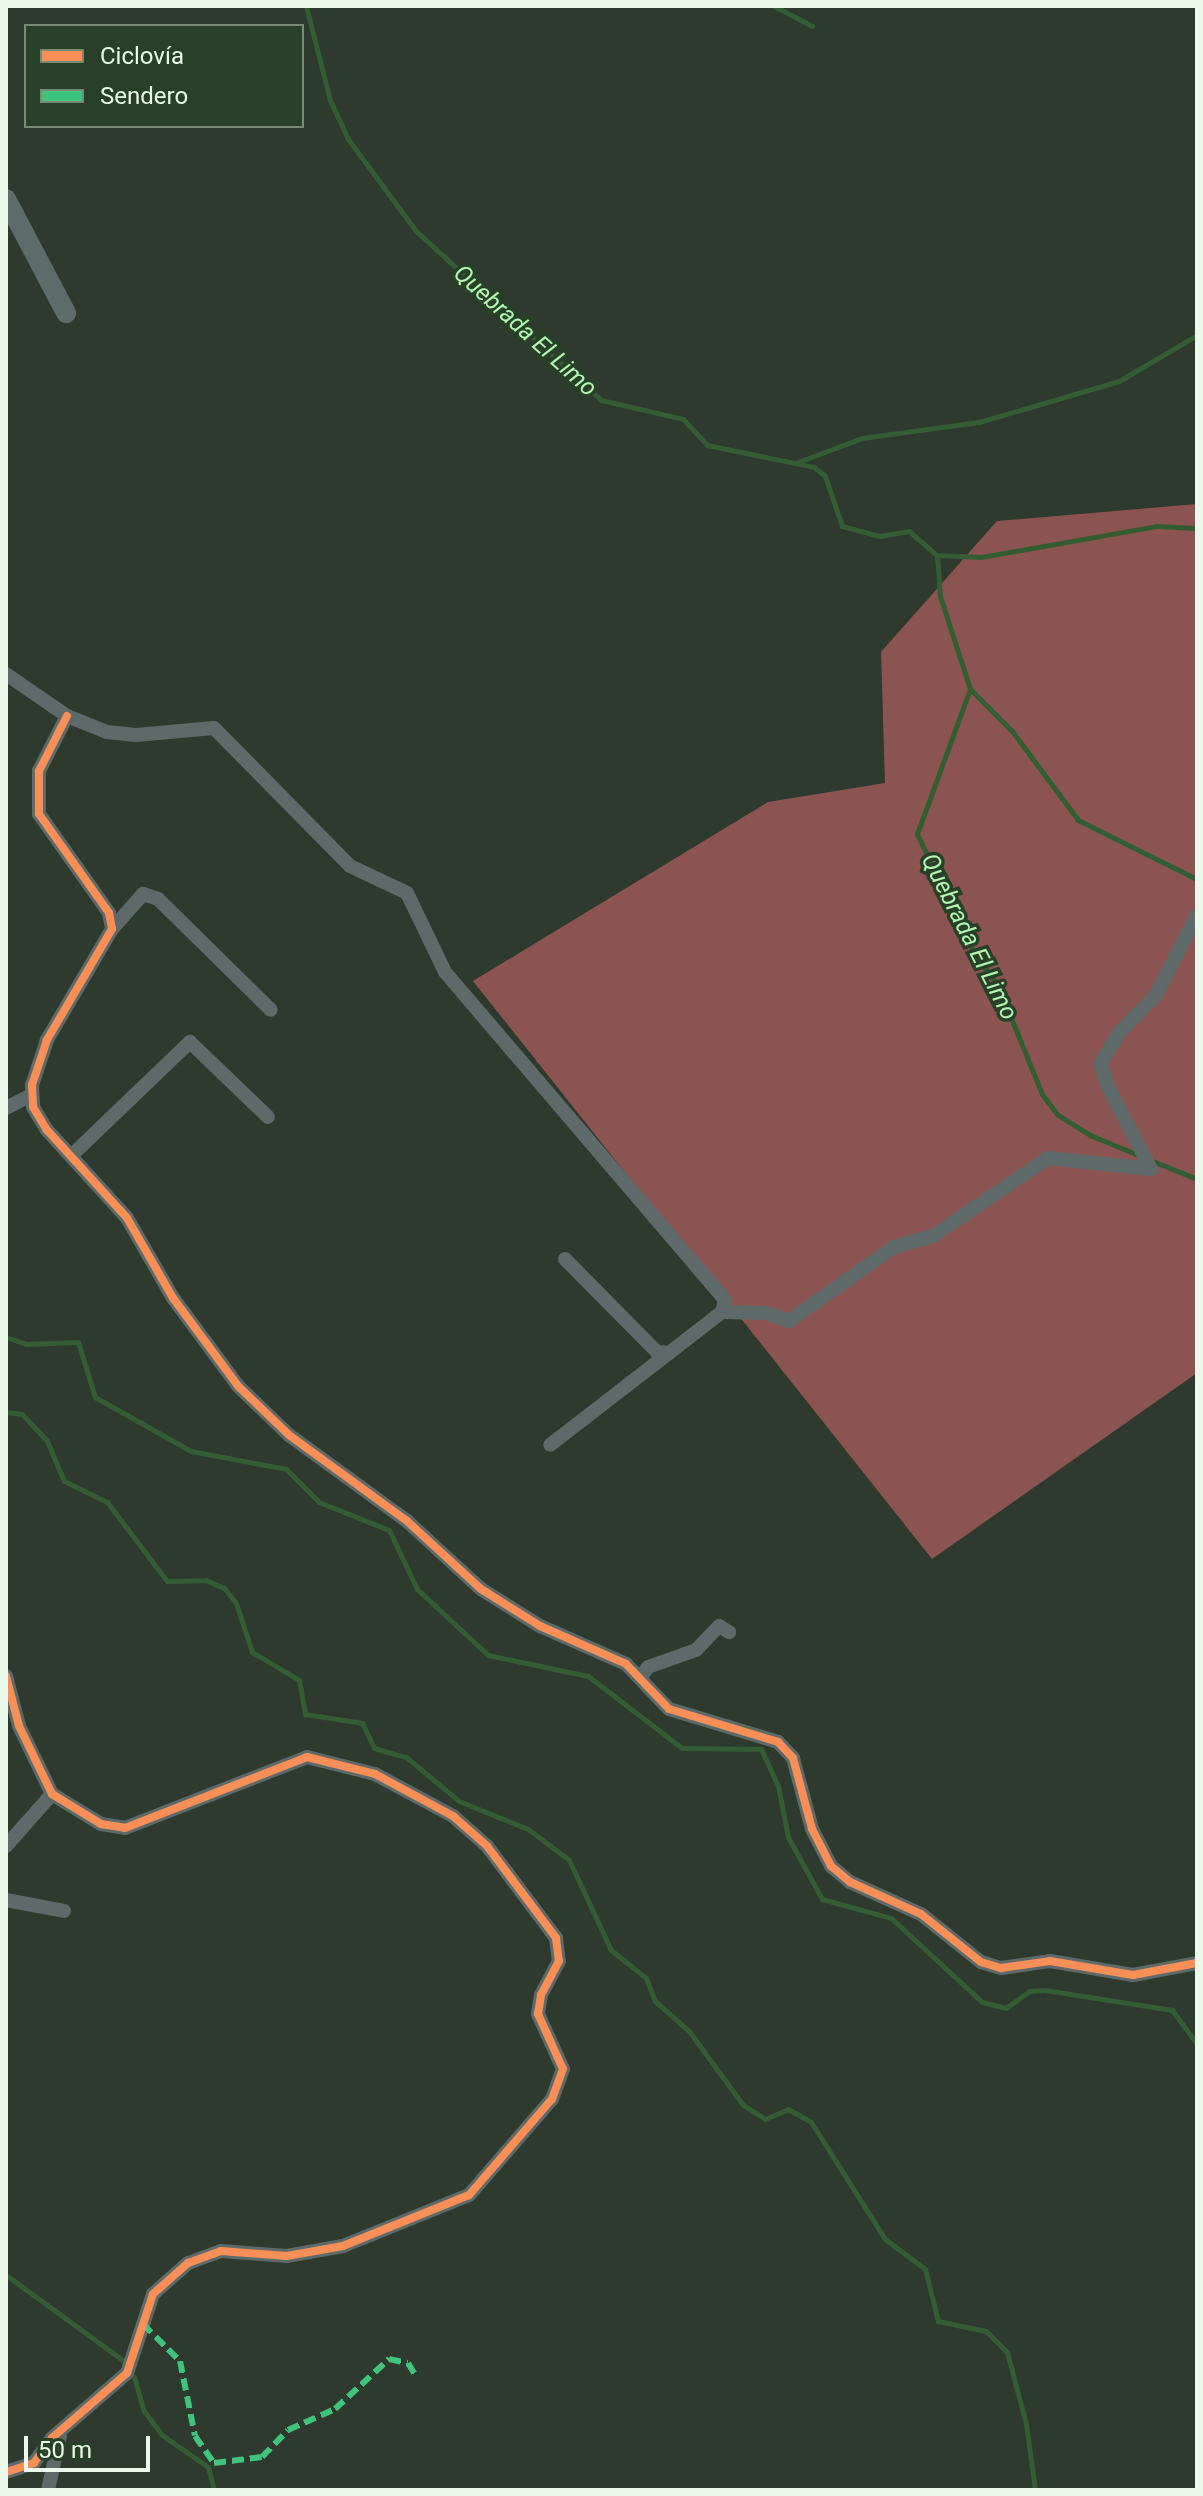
<!DOCTYPE html>
<html>
<head>
<meta charset="utf-8">
<style>
  body { margin:0 }
  #map { position:relative; width:1203px; height:2496px; overflow:hidden; background:#2d3a2d; font-family:Roboto,sans-serif }
  div>[style] { position:absolute }
  .forest>* { inset:0; background:#8c5450 }
  .stream>* { height:5px; margin:-2.5px; padding:0 2.5px; transform-origin:2.5px; border-radius:2.5px; background:#335d32 }
  .street>* { height:14px; margin:-7px; padding:0 7px; transform-origin:7px; border-radius:7px; background:#5d6a69 }
  .secondary>* { height:20px; margin:-10px; padding:0 10px; transform-origin:10px; border-radius:10px; background:#5d6b6a }
  .quiet>* { height:6px; margin-top:-3px; transform-origin:0; background:repeating-linear-gradient(90deg,#40c37c 0 12px,transparent 0 18px) }
  .cycleway>* { height:8px; margin:-4px; padding:0 4px; transform-origin:4px; border-radius:4px; background:#f78f57 }
  span { translate:-50% -50%; white-space:nowrap; text-align:center; line-height:1.15; -webkit-text-stroke:7px #284027; paint-order:stroke }
  .water-label { font-size:24px; color:#b2f7af; font-style:italic }
  .frame { position:absolute; inset:0; border:8px solid #eaf9e9; pointer-events:none }
  .legend { position:absolute; left:24px; top:24px; width:280px; height:104px; box-sizing:border-box; background:#284027; border:2px solid #768a75; margin:0; padding:10px 14px; list-style:none; font-size:24px; color:#eaf9e9 }
  .legend li { display:flex; align-items:center; gap:16px; height:40px }
  .legend b { width:40px; border:2px solid #768a75 }
  .scale { position:absolute; left:24px; top:2436px; width:126px; height:36px; box-sizing:border-box; border:4px solid #eaf9e9; border-top:0; padding-left:10px; font-size:24px; line-height:28px; white-space:nowrap; color:#eaf9e9; -webkit-text-stroke:6px #284027; paint-order:stroke }
</style>
</head>
<body>
<div id="map">
  <div class="forest">
    <div style="clip-path:polygon(1197px 504px,1197px 1373px,932px 1559px,473px 981px,768px 802px,885px 783px,881px 652px,997px 521px)"></div>
  </div>
  <div class="stream">
    <div style="left:306px;top:6px;width:97px;rotate:75.7deg"></div>
    <div style="left:330px;top:100px;width:43px;rotate:65.2deg"></div>
    <div style="left:348px;top:139px;width:114px;rotate:53.5deg"></div>
    <div style="left:416px;top:231px;width:251px;rotate:42.4deg"></div>
    <div style="left:601px;top:400px;width:84px;rotate:13deg"></div>
    <div style="left:683px;top:419px;width:35px;rotate:47deg"></div>
    <div style="left:707px;top:445px;width:109px;rotate:11.6deg"></div>
    <div style="left:814px;top:467px;width:14px;rotate:39deg"></div>
    <div style="left:825px;top:476px;width:53px;rotate:71.2deg"></div>
    <div style="left:842px;top:526px;width:38px;rotate:15deg"></div>
    <div style="left:879px;top:536px;width:30px;rotate:-9deg"></div>
    <div style="left:909px;top:531px;width:37px;rotate:41deg"></div>
    <div style="left:937px;top:555px;width:41px;rotate:85.8deg"></div>
    <div style="left:940px;top:596px;width:98px;rotate:72.1deg"></div>
    <div style="left:970px;top:689px;width:154px;rotate:110.1deg"></div>
    <div style="left:917px;top:834px;width:130px;rotate:64.4deg"></div>
    <div style="left:973px;top:951px;width:43px;rotate:54.5deg"></div>
    <div style="left:998px;top:986px;width:117px;rotate:67.8deg"></div>
    <div style="left:1042px;top:1094px;width:26px;rotate:53deg"></div>
    <div style="left:1058px;top:1115px;width:38px;rotate:32deg"></div>
    <div style="left:1090px;top:1135px;width:55px;rotate:22.4deg"></div>
    <div style="left:774px;top:6px;width:43px;rotate:27.8deg"></div>
    <div style="left:798px;top:462px;width:68px;rotate:-20.6deg"></div>
    <div style="left:862px;top:438px;width:118px;rotate:-7.8deg"></div>
    <div style="left:979px;top:422px;width:146px;rotate:-16.3deg"></div>
    <div style="left:1119px;top:381px;width:91px;rotate:-30.5deg"></div>
    <div style="left:937px;top:555px;width:44px;rotate:2.6deg"></div>
    <div style="left:981px;top:557px;width:178px;rotate:-10deg"></div>
    <div style="left:1156px;top:526px;width:41px;rotate:2.8deg"></div>
    <div style="left:970px;top:689px;width:59px;rotate:45deg"></div>
    <div style="left:1012px;top:731px;width:111px;rotate:53.4deg"></div>
    <div style="left:1078px;top:820px;width:133px;rotate:26.4deg"></div>
    <div style="left:1150px;top:1160px;width:51px;rotate:22deg"></div>
    <div style="left:6px;top:1337px;width:21px;rotate:19deg"></div>
    <div style="left:26px;top:1344px;width:52px;rotate:-2.2deg"></div>
    <div style="left:78px;top:1342px;width:58px;rotate:72.8deg"></div>
    <div style="left:95px;top:1397px;width:110px;rotate:29.4deg"></div>
    <div style="left:191px;top:1451px;width:97px;rotate:10.7deg"></div>
    <div style="left:286px;top:1469px;width:47px;rotate:45deg"></div>
    <div style="left:319px;top:1502px;width:75px;rotate:21.8deg"></div>
    <div style="left:389px;top:1530px;width:65px;rotate:64.6deg"></div>
    <div style="left:417px;top:1589px;width:97px;rotate:42.9deg"></div>
    <div style="left:488px;top:1655px;width:102px;rotate:11.9deg"></div>
    <div style="left:588px;top:1676px;width:118px;rotate:37.5deg"></div>
    <div style="left:682px;top:1748px;width:79px;rotate:0.7deg"></div>
    <div style="left:761px;top:1749px;width:41px;rotate:65.3deg"></div>
    <div style="left:778px;top:1786px;width:52px;rotate:78.9deg"></div>
    <div style="left:788px;top:1837px;width:71px;rotate:61.3deg"></div>
    <div style="left:822px;top:1899px;width:72px;rotate:15.4deg"></div>
    <div style="left:891px;top:1918px;width:124px;rotate:42.7deg"></div>
    <div style="left:982px;top:2002px;width:25px;rotate:14deg"></div>
    <div style="left:1006px;top:2008px;width:29px;rotate:-36deg"></div>
    <div style="left:1029px;top:1991px;width:16px;rotate:-4deg"></div>
    <div style="left:1045px;top:1990px;width:129px;rotate:8.9deg"></div>
    <div style="left:1172px;top:2010px;width:42px;rotate:53.7deg"></div>
    <div style="left:6px;top:1412px;width:16px;rotate:7deg"></div>
    <div style="left:22px;top:1414px;width:37px;rotate:47deg"></div>
    <div style="left:47px;top:1441px;width:43px;rotate:67deg"></div>
    <div style="left:64px;top:1481px;width:48px;rotate:26deg"></div>
    <div style="left:107px;top:1502px;width:99px;rotate:52.8deg"></div>
    <div style="left:167px;top:1581px;width:39px;rotate:-1deg"></div>
    <div style="left:206px;top:1580px;width:20px;rotate:24deg"></div>
    <div style="left:224px;top:1588px;width:19px;rotate:51deg"></div>
    <div style="left:236px;top:1603px;width:52px;rotate:71.9deg"></div>
    <div style="left:252px;top:1652px;width:55px;rotate:30.8deg"></div>
    <div style="left:299px;top:1680px;width:35px;rotate:80deg"></div>
    <div style="left:305px;top:1714px;width:58px;rotate:9deg"></div>
    <div style="left:362px;top:1723px;width:28px;rotate:64deg"></div>
    <div style="left:374px;top:1748px;width:33px;rotate:16deg"></div>
    <div style="left:406px;top:1757px;width:69px;rotate:39.7deg"></div>
    <div style="left:459px;top:1801px;width:74px;rotate:22.1deg"></div>
    <div style="left:528px;top:1829px;width:51px;rotate:37.1deg"></div>
    <div style="left:569px;top:1860px;width:99px;rotate:65deg"></div>
    <div style="left:611px;top:1950px;width:45px;rotate:38.7deg"></div>
    <div style="left:646px;top:1978px;width:25px;rotate:69deg"></div>
    <div style="left:655px;top:2001px;width:45px;rotate:41.4deg"></div>
    <div style="left:689px;top:2031px;width:92px;rotate:53.9deg"></div>
    <div style="left:743px;top:2105px;width:26px;rotate:32deg"></div>
    <div style="left:765px;top:2119px;width:25px;rotate:-23deg"></div>
    <div style="left:788px;top:2109px;width:26px;rotate:29deg"></div>
    <div style="left:811px;top:2122px;width:138px;rotate:57.7deg"></div>
    <div style="left:885px;top:2239px;width:50px;rotate:36.9deg"></div>
    <div style="left:925px;top:2269px;width:54px;rotate:76deg"></div>
    <div style="left:938px;top:2321px;width:49px;rotate:11.8deg"></div>
    <div style="left:986px;top:2331px;width:30px;rotate:45deg"></div>
    <div style="left:1007px;top:2352px;width:74px;rotate:75.2deg"></div>
    <div style="left:1026px;top:2424px;width:67px;rotate:82.2deg"></div>
    <div style="left:6px;top:2275px;width:146px;rotate:36.1deg"></div>
    <div style="left:134px;top:2377px;width:35px;rotate:74deg"></div>
    <div style="left:144px;top:2411px;width:30px;rotate:53deg"></div>
    <div style="left:162px;top:2435px;width:56px;rotate:34.8deg"></div>
    <div style="left:208px;top:2467px;width:24px;rotate:75deg"></div>
  </div>
  <div class="street">
    <div style="left:6px;top:674px;width:74px;rotate:34.5deg"></div>
    <div style="left:67px;top:716px;width:43px;rotate:21.8deg"></div>
    <div style="left:107px;top:732px;width:29px;rotate:6deg"></div>
    <div style="left:136px;top:735px;width:78px;rotate:-5.1deg"></div>
    <div style="left:214px;top:728px;width:194px;rotate:45.4deg"></div>
    <div style="left:350px;top:866px;width:63px;rotate:25.3deg"></div>
    <div style="left:407px;top:893px;width:88px;rotate:64.3deg"></div>
    <div style="left:445px;top:972px;width:431px;rotate:49.5deg"></div>
    <div style="left:725px;top:1300px;width:12px;rotate:104deg"></div>
    <div style="left:722px;top:1312px;width:217px;rotate:142.3deg"></div>
    <div style="left:67px;top:716px;width:62px;rotate:117deg"></div>
    <div style="left:39px;top:771px;width:43px;rotate:90deg"></div>
    <div style="left:39px;top:814px;width:121px;rotate:54.7deg"></div>
    <div style="left:109px;top:913px;width:16px;rotate:79deg"></div>
    <div style="left:112px;top:929px;width:129px;rotate:120.4deg"></div>
    <div style="left:47px;top:1040px;width:47px;rotate:108.4deg"></div>
    <div style="left:32px;top:1085px;width:22px;rotate:87deg"></div>
    <div style="left:33px;top:1107px;width:27px;rotate:59deg"></div>
    <div style="left:47px;top:1130px;width:119px;rotate:47.7deg"></div>
    <div style="left:127px;top:1218px;width:92px;rotate:60.1deg"></div>
    <div style="left:173px;top:1298px;width:109px;rotate:53.5deg"></div>
    <div style="left:238px;top:1386px;width:71px;rotate:43.9deg"></div>
    <div style="left:289px;top:1435px;width:146px;rotate:36.1deg"></div>
    <div style="left:407px;top:1521px;width:100px;rotate:42.6deg"></div>
    <div style="left:481px;top:1589px;width:70px;rotate:32.1deg"></div>
    <div style="left:540px;top:1626px;width:94px;rotate:23.8deg"></div>
    <div style="left:626px;top:1664px;width:62px;rotate:46.3deg"></div>
    <div style="left:669px;top:1709px;width:114px;rotate:16.8deg"></div>
    <div style="left:778px;top:1742px;width:22px;rotate:47deg"></div>
    <div style="left:793px;top:1758px;width:73px;rotate:75deg"></div>
    <div style="left:812px;top:1829px;width:42px;rotate:62.8deg"></div>
    <div style="left:831px;top:1866px;width:25px;rotate:40deg"></div>
    <div style="left:850px;top:1882px;width:78px;rotate:24.3deg"></div>
    <div style="left:921px;top:1914px;width:77px;rotate:38.7deg"></div>
    <div style="left:981px;top:1962px;width:21px;rotate:17deg"></div>
    <div style="left:1001px;top:1968px;width:49px;rotate:-8.1deg"></div>
    <div style="left:1050px;top:1961px;width:84px;rotate:9.6deg"></div>
    <div style="left:1133px;top:1975px;width:65px;rotate:-10.6deg"></div>
    <div style="left:112px;top:929px;width:47px;rotate:-48.5deg"></div>
    <div style="left:143px;top:894px;width:16px;rotate:18deg"></div>
    <div style="left:158px;top:899px;width:158px;rotate:44.5deg"></div>
    <div style="left:6px;top:1108px;width:28px;rotate:-27deg"></div>
    <div style="left:71px;top:1156px;width:165px;rotate:-43.8deg"></div>
    <div style="left:190px;top:1042px;width:108px;rotate:43.9deg"></div>
    <div style="left:1151px;top:1169px;width:95px;rotate:-117.6deg"></div>
    <div style="left:1107px;top:1085px;width:23px;rotate:-105deg"></div>
    <div style="left:1101px;top:1063px;width:35px;rotate:-59deg"></div>
    <div style="left:1119px;top:1033px;width:53px;rotate:-45.8deg"></div>
    <div style="left:1156px;top:995px;width:90px;rotate:-62.9deg"></div>
    <div style="left:565px;top:1259px;width:131px;rotate:45.3deg"></div>
    <div style="left:657px;top:1352px;width:12px;rotate:5deg"></div>
    <div style="left:722px;top:1312px;width:44px;rotate:1.3deg"></div>
    <div style="left:766px;top:1313px;width:24px;rotate:19deg"></div>
    <div style="left:789px;top:1321px;width:128px;rotate:-35.2deg"></div>
    <div style="left:894px;top:1247px;width:41px;rotate:-15.8deg"></div>
    <div style="left:933px;top:1236px;width:139px;rotate:-34.1deg"></div>
    <div style="left:1048px;top:1158px;width:104px;rotate:6.1deg"></div>
    <div style="left:6px;top:1676px;width:52px;rotate:75.4deg"></div>
    <div style="left:19px;top:1726px;width:76px;rotate:64.1deg"></div>
    <div style="left:52px;top:1794px;width:57px;rotate:31.5deg"></div>
    <div style="left:101px;top:1824px;width:24px;rotate:9deg"></div>
    <div style="left:125px;top:1828px;width:195px;rotate:-21.3deg"></div>
    <div style="left:307px;top:1757px;width:70px;rotate:14deg"></div>
    <div style="left:375px;top:1774px;width:89px;rotate:28.3deg"></div>
    <div style="left:453px;top:1816px;width:45px;rotate:41.4deg"></div>
    <div style="left:487px;top:1846px;width:115px;rotate:53.1deg"></div>
    <div style="left:556px;top:1938px;width:23px;rotate:83deg"></div>
    <div style="left:559px;top:1961px;width:38px;rotate:118deg"></div>
    <div style="left:541px;top:1995px;width:19px;rotate:99deg"></div>
    <div style="left:538px;top:2014px;width:60px;rotate:65.6deg"></div>
    <div style="left:563px;top:2069px;width:32px;rotate:110deg"></div>
    <div style="left:552px;top:2099px;width:127px;rotate:130.8deg"></div>
    <div style="left:469px;top:2195px;width:136px;rotate:158deg"></div>
    <div style="left:343px;top:2246px;width:57px;rotate:169.9deg"></div>
    <div style="left:287px;top:2256px;width:66px;rotate:-175.7deg"></div>
    <div style="left:221px;top:2251px;width:35px;rotate:160deg"></div>
    <div style="left:188px;top:2263px;width:47px;rotate:138.5deg"></div>
    <div style="left:153px;top:2294px;width:83px;rotate:108.2deg"></div>
    <div style="left:127px;top:2373px;width:99px;rotate:139.1deg"></div>
    <div style="left:52px;top:2438px;width:31px;rotate:126deg"></div>
    <div style="left:34px;top:2463px;width:29px;rotate:162deg"></div>
    <div style="left:641px;top:1677px;width:12px;rotate:-55deg"></div>
    <div style="left:648px;top:1667px;width:51px;rotate:-19.5deg"></div>
    <div style="left:696px;top:1650px;width:33px;rotate:-46deg"></div>
    <div style="left:719px;top:1626px;width:12px;rotate:31deg"></div>
    <div style="left:6px;top:1846px;width:69px;rotate:-48.5deg"></div>
    <div style="left:6px;top:1900px;width:59px;rotate:10.7deg"></div>
    <div style="left:48px;top:2490px;width:55px;rotate:-77.5deg"></div>
  </div>
  <div class="secondary">
    <div style="left:6px;top:199px;width:129px;rotate:62.2deg"></div>
  </div>
  <div class="quiet">
    <div style="left:143px;top:2324px;width:52px;rotate:45deg"></div>
    <div style="left:180px;top:2361px;width:76px;rotate:78.7deg"></div>
    <div style="left:195px;top:2436px;width:33px;rotate:55deg"></div>
    <div style="left:214px;top:2463px;width:48px;rotate:-7.1deg"></div>
    <div style="left:262px;top:2457px;width:37px;rotate:-46deg"></div>
    <div style="left:288px;top:2430px;width:51px;rotate:-24.1deg"></div>
    <div style="left:335px;top:2409px;width:74px;rotate:-42.8deg"></div>
    <div style="left:389px;top:2359px;width:19px;rotate:12deg"></div>
    <div style="left:408px;top:2363px;width:17px;rotate:59deg"></div>
  </div>
  <div class="cycleway">
    <div style="left:67px;top:716px;width:62px;rotate:117deg"></div>
    <div style="left:39px;top:771px;width:43px;rotate:90deg"></div>
    <div style="left:39px;top:814px;width:121px;rotate:54.7deg"></div>
    <div style="left:109px;top:913px;width:16px;rotate:79deg"></div>
    <div style="left:112px;top:929px;width:129px;rotate:120.4deg"></div>
    <div style="left:47px;top:1040px;width:47px;rotate:108.4deg"></div>
    <div style="left:32px;top:1085px;width:22px;rotate:87deg"></div>
    <div style="left:33px;top:1107px;width:27px;rotate:59deg"></div>
    <div style="left:47px;top:1130px;width:119px;rotate:47.7deg"></div>
    <div style="left:127px;top:1218px;width:92px;rotate:60.1deg"></div>
    <div style="left:173px;top:1298px;width:109px;rotate:53.5deg"></div>
    <div style="left:238px;top:1386px;width:71px;rotate:43.9deg"></div>
    <div style="left:289px;top:1435px;width:146px;rotate:36.1deg"></div>
    <div style="left:407px;top:1521px;width:100px;rotate:42.6deg"></div>
    <div style="left:481px;top:1589px;width:70px;rotate:32.1deg"></div>
    <div style="left:540px;top:1626px;width:94px;rotate:23.8deg"></div>
    <div style="left:626px;top:1664px;width:62px;rotate:46.3deg"></div>
    <div style="left:669px;top:1709px;width:114px;rotate:16.8deg"></div>
    <div style="left:778px;top:1742px;width:22px;rotate:47deg"></div>
    <div style="left:793px;top:1758px;width:73px;rotate:75deg"></div>
    <div style="left:812px;top:1829px;width:42px;rotate:62.8deg"></div>
    <div style="left:831px;top:1866px;width:25px;rotate:40deg"></div>
    <div style="left:850px;top:1882px;width:78px;rotate:24.3deg"></div>
    <div style="left:921px;top:1914px;width:77px;rotate:38.7deg"></div>
    <div style="left:981px;top:1962px;width:21px;rotate:17deg"></div>
    <div style="left:1001px;top:1968px;width:49px;rotate:-8.1deg"></div>
    <div style="left:1050px;top:1961px;width:84px;rotate:9.6deg"></div>
    <div style="left:1133px;top:1975px;width:65px;rotate:-10.6deg"></div>
    <div style="left:6px;top:1676px;width:52px;rotate:75.4deg"></div>
    <div style="left:19px;top:1726px;width:76px;rotate:64.1deg"></div>
    <div style="left:52px;top:1794px;width:57px;rotate:31.5deg"></div>
    <div style="left:101px;top:1824px;width:24px;rotate:9deg"></div>
    <div style="left:125px;top:1828px;width:195px;rotate:-21.3deg"></div>
    <div style="left:307px;top:1757px;width:70px;rotate:14deg"></div>
    <div style="left:375px;top:1774px;width:89px;rotate:28.3deg"></div>
    <div style="left:453px;top:1816px;width:45px;rotate:41.4deg"></div>
    <div style="left:487px;top:1846px;width:115px;rotate:53.1deg"></div>
    <div style="left:556px;top:1938px;width:23px;rotate:83deg"></div>
    <div style="left:559px;top:1961px;width:38px;rotate:118deg"></div>
    <div style="left:541px;top:1995px;width:19px;rotate:99deg"></div>
    <div style="left:538px;top:2014px;width:60px;rotate:65.6deg"></div>
    <div style="left:563px;top:2069px;width:32px;rotate:110deg"></div>
    <div style="left:552px;top:2099px;width:127px;rotate:130.8deg"></div>
    <div style="left:469px;top:2195px;width:136px;rotate:158deg"></div>
    <div style="left:343px;top:2246px;width:57px;rotate:169.9deg"></div>
    <div style="left:287px;top:2256px;width:66px;rotate:-175.7deg"></div>
    <div style="left:221px;top:2251px;width:35px;rotate:160deg"></div>
    <div style="left:188px;top:2263px;width:47px;rotate:138.5deg"></div>
    <div style="left:153px;top:2294px;width:83px;rotate:108.2deg"></div>
    <div style="left:127px;top:2373px;width:99px;rotate:139.1deg"></div>
    <div style="left:52px;top:2438px;width:31px;rotate:126deg"></div>
    <div style="left:34px;top:2463px;width:29px;rotate:162deg"></div>
  </div>
  <div class="water-label">
    <span style="left:525px;top:331px;rotate:42deg">Quebrada El Limo</span>
    <span style="left:969px;top:937px;rotate:63deg">Quebrada El Limo</span>
  </div>
  <div class="frame"></div>
  <ul class="legend">
  <li><b style="height:10px;background:#f78f57"></b>Ciclovía</li>
  <li><b style="height:10px;background:#40c37c"></b>Sendero</li>
  </ul>
  <div class="scale">50 m</div>
</div>
</body>
</html>
